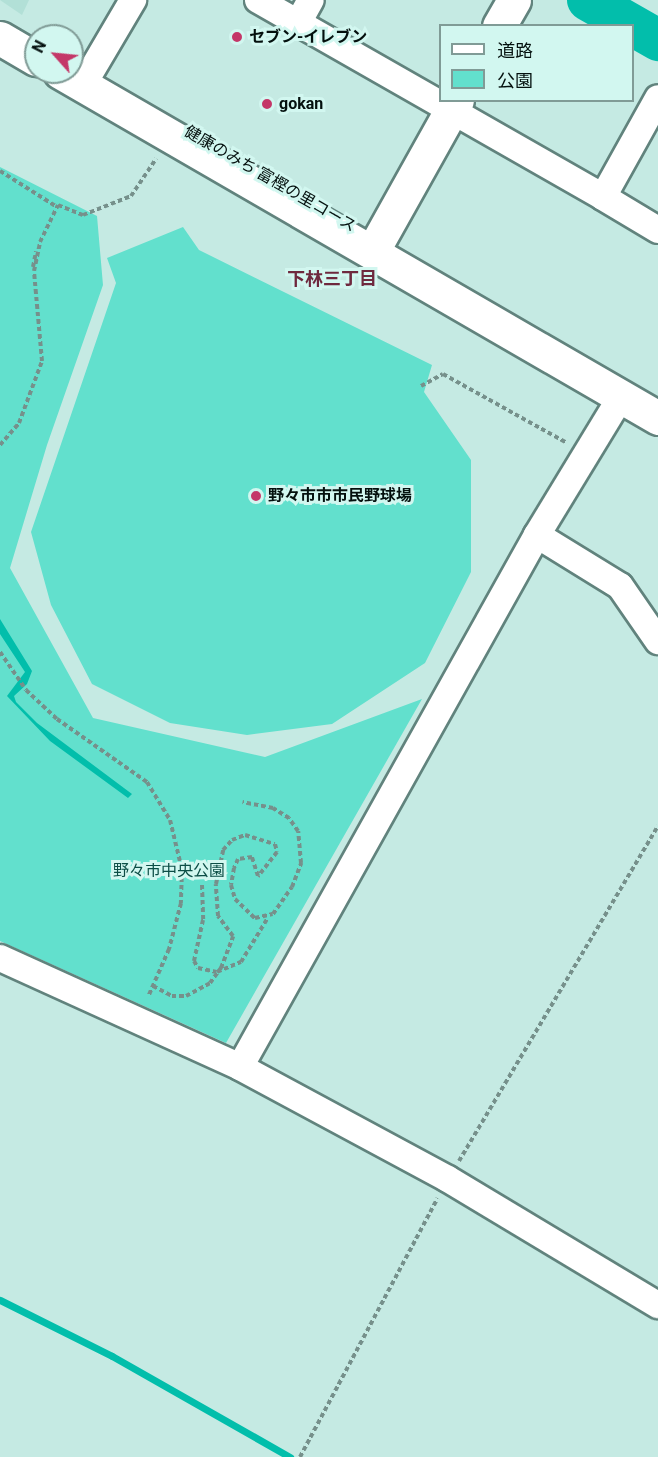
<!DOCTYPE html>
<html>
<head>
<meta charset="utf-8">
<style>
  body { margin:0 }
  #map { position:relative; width:658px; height:1457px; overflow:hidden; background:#c5eae3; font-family:Roboto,"Noto Sans JP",sans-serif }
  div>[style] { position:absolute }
  .built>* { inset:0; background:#b2e0d7 }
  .green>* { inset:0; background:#62e0cd }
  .water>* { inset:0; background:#02beab }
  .stream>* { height:7px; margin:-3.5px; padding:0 3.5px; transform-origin:3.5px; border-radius:3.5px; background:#02beab }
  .river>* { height:42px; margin:-21px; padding:0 21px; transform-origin:21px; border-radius:21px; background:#02beab }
  .path>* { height:4px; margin-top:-2px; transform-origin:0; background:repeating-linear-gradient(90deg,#76908b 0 4.5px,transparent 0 7.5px) }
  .roads { filter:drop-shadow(2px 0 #61837d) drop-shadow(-2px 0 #61837d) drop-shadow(0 2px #61837d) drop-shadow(0 -2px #61837d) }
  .street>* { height:26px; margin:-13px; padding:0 13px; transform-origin:13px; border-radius:13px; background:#fff }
  .secondary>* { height:33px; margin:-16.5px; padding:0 16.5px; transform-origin:16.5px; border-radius:16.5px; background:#fff }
  .dots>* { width:16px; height:16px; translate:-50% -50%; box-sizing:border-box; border:3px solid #d2f7f0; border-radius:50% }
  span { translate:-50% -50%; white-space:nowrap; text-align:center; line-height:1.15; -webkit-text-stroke:6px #d2f7f0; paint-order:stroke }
  .poi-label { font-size:16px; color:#04100e; font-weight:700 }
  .left { translate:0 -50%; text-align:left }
  .street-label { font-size:16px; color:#04100e }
  .park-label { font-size:16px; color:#0c4e46 }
  .neighbourhood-label { font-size:18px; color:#6e293e; font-weight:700 }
  .legend { position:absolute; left:439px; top:24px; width:195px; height:78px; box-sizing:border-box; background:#d2f7f0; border:2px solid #809b96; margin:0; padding:8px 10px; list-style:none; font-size:18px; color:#04100e }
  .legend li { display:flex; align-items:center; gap:12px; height:30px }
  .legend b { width:30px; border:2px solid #809b96 }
  .north { position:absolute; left:24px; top:24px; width:60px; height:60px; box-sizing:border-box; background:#d2f7f0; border:2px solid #809b96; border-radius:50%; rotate:297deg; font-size:16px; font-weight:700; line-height:24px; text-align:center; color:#04100e }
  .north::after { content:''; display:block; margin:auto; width:21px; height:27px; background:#c43768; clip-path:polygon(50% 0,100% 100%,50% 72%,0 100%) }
</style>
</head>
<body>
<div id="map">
  <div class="built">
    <div style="clip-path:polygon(0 0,29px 0,22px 15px)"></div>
  </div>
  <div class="green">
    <div style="clip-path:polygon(0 167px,97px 216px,103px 285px,47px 445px,10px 568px,93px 718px,265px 757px,422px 699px,226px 1043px,0 941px)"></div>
    <div style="clip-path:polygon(183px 227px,199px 250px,432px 365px,424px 392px,471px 460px,471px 572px,425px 663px,332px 724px,247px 735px,170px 723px,92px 684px,51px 605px,31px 532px,116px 283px,107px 258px)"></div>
  </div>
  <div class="water">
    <div style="clip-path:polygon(0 619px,32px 671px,27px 684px,14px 696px,16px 702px,37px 723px,132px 794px,128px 798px,50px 741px,7px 696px,25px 672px,0 634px)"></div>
  </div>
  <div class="stream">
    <div style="left:0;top:1300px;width:125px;rotate:26.6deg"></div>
    <div style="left:112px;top:1356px;width:205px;rotate:29.6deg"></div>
  </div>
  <div class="river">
    <div style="left:588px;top:0;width:81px;rotate:29.7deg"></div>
  </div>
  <div class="path">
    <div style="left:0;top:171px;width:67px;rotate:32.3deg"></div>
    <div style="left:33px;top:267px;width:16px;rotate:-79deg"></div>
    <div style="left:421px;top:386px;width:25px;rotate:-29deg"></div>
    <div style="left:443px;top:374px;width:142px;rotate:29.1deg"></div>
    <div style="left:0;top:445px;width:29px;rotate:-49deg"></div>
    <div style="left:19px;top:423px;width:66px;rotate:-69.6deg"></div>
    <div style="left:42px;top:361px;width:90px;rotate:-95.1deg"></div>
    <div style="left:34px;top:271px;width:30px;rotate:-78deg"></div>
    <div style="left:40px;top:242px;width:41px;rotate:-64.1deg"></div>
    <div style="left:58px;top:205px;width:27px;rotate:22deg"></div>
    <div style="left:83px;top:215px;width:52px;rotate:-21.6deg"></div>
    <div style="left:131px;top:196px;width:45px;rotate:-56deg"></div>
    <div style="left:0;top:652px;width:46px;rotate:55.6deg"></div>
    <div style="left:26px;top:690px;width:42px;rotate:43.1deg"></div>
    <div style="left:57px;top:719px;width:110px;rotate:35deg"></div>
    <div style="left:147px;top:782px;width:44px;rotate:58.8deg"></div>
    <div style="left:170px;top:820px;width:51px;rotate:76.5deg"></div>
    <div style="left:182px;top:870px;width:33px;rotate:92deg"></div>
    <div style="left:181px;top:903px;width:48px;rotate:104.6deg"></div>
    <div style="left:169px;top:949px;width:52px;rotate:113.6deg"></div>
    <div style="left:202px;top:885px;width:35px;rotate:88deg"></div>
    <div style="left:203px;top:920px;width:42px;rotate:102.4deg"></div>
    <div style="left:194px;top:961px;width:8px;rotate:60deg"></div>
    <div style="left:198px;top:968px;width:19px;rotate:12deg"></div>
    <div style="left:217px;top:972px;width:26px;rotate:-23deg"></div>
    <div style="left:241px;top:962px;width:50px;rotate:-58.8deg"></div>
    <div style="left:153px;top:986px;width:21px;rotate:28deg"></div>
    <div style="left:172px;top:996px;width:14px"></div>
    <div style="left:186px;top:996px;width:27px;rotate:-28deg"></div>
    <div style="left:210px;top:983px;width:19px;rotate:-54deg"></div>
    <div style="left:221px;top:968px;width:34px;rotate:-69deg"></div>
    <div style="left:233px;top:936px;width:25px;rotate:-127deg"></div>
    <div style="left:218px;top:916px;width:32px;rotate:-94deg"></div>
    <div style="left:216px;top:884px;width:35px;rotate:-78deg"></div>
    <div style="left:223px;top:850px;width:13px;rotate:-48deg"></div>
    <div style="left:232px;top:840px;width:14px;rotate:-21deg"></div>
    <div style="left:245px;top:835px;width:31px;rotate:17deg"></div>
    <div style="left:275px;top:844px;width:8px;rotate:76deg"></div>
    <div style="left:277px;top:852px;width:31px;rotate:128deg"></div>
    <div style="left:258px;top:876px;width:20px;rotate:-108deg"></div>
    <div style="left:252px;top:857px;width:14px;rotate:172deg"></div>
    <div style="left:238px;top:859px;width:10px;rotate:114deg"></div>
    <div style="left:234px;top:868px;width:17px;rotate:100deg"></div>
    <div style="left:231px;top:885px;width:15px;rotate:74deg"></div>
    <div style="left:235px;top:899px;width:28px;rotate:44deg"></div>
    <div style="left:255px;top:918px;width:18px;rotate:-13deg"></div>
    <div style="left:273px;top:914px;width:33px;rotate:-55deg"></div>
    <div style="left:292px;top:887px;width:26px;rotate:-69deg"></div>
    <div style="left:301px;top:863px;width:32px;rotate:-95deg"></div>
    <div style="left:298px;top:831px;width:16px;rotate:-125deg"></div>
    <div style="left:289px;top:818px;width:19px;rotate:-148deg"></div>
    <div style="left:273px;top:808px;width:31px;rotate:-169deg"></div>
    <div style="left:459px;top:1161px;width:390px;rotate:-59.3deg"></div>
    <div style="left:300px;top:1457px;width:293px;rotate:-62deg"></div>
  </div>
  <div class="roads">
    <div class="street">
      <div style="left:258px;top:0;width:397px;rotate:29.7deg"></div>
      <div style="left:603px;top:197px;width:113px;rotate:-60.9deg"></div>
      <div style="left:298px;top:23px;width:26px;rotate:-61deg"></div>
      <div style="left:83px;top:85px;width:99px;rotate:-59.5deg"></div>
      <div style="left:603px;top:197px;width:64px;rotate:31deg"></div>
      <div style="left:537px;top:535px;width:97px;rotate:31.6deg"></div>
      <div style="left:620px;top:586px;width:67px;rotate:55.4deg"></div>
      <div style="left:0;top:958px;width:264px;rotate:24.4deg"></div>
      <div style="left:240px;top:1067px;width:236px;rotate:28.3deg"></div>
      <div style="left:448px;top:1179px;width:245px;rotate:31deg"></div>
      <div style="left:240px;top:1067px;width:609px;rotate:-60.83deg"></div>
      <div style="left:537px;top:535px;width:162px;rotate:-58.7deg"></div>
    </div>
    <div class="secondary">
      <div style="left:499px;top:26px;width:30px;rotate:-60deg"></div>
      <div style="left:0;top:38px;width:42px;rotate:30.3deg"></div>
      <div style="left:60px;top:72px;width:691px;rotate:30.05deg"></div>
      <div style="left:372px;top:252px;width:174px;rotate:-60.8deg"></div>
    </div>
  </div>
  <div class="dots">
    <div style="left:237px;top:37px;background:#c43768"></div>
    <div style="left:267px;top:104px;background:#c43768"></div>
    <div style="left:256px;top:496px;background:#c43768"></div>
  </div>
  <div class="poi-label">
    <span class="left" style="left:249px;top:37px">セブン-イレブン</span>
    <span class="left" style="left:279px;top:104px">gokan</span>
    <span class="left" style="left:268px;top:496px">野々市市市民野球場</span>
  </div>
  <div class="street-label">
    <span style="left:270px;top:179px;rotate:30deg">健康のみち 富樫の里コース</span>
  </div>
  <div class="park-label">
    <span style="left:169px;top:871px">野々市中央公園</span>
  </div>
  <div class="neighbourhood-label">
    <span style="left:332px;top:279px">下林三丁目</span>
  </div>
  <ul class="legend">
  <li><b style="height:8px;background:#fff"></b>道路</li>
  <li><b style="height:16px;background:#62e0cd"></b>公園</li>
  </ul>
  <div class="north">N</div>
</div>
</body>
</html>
